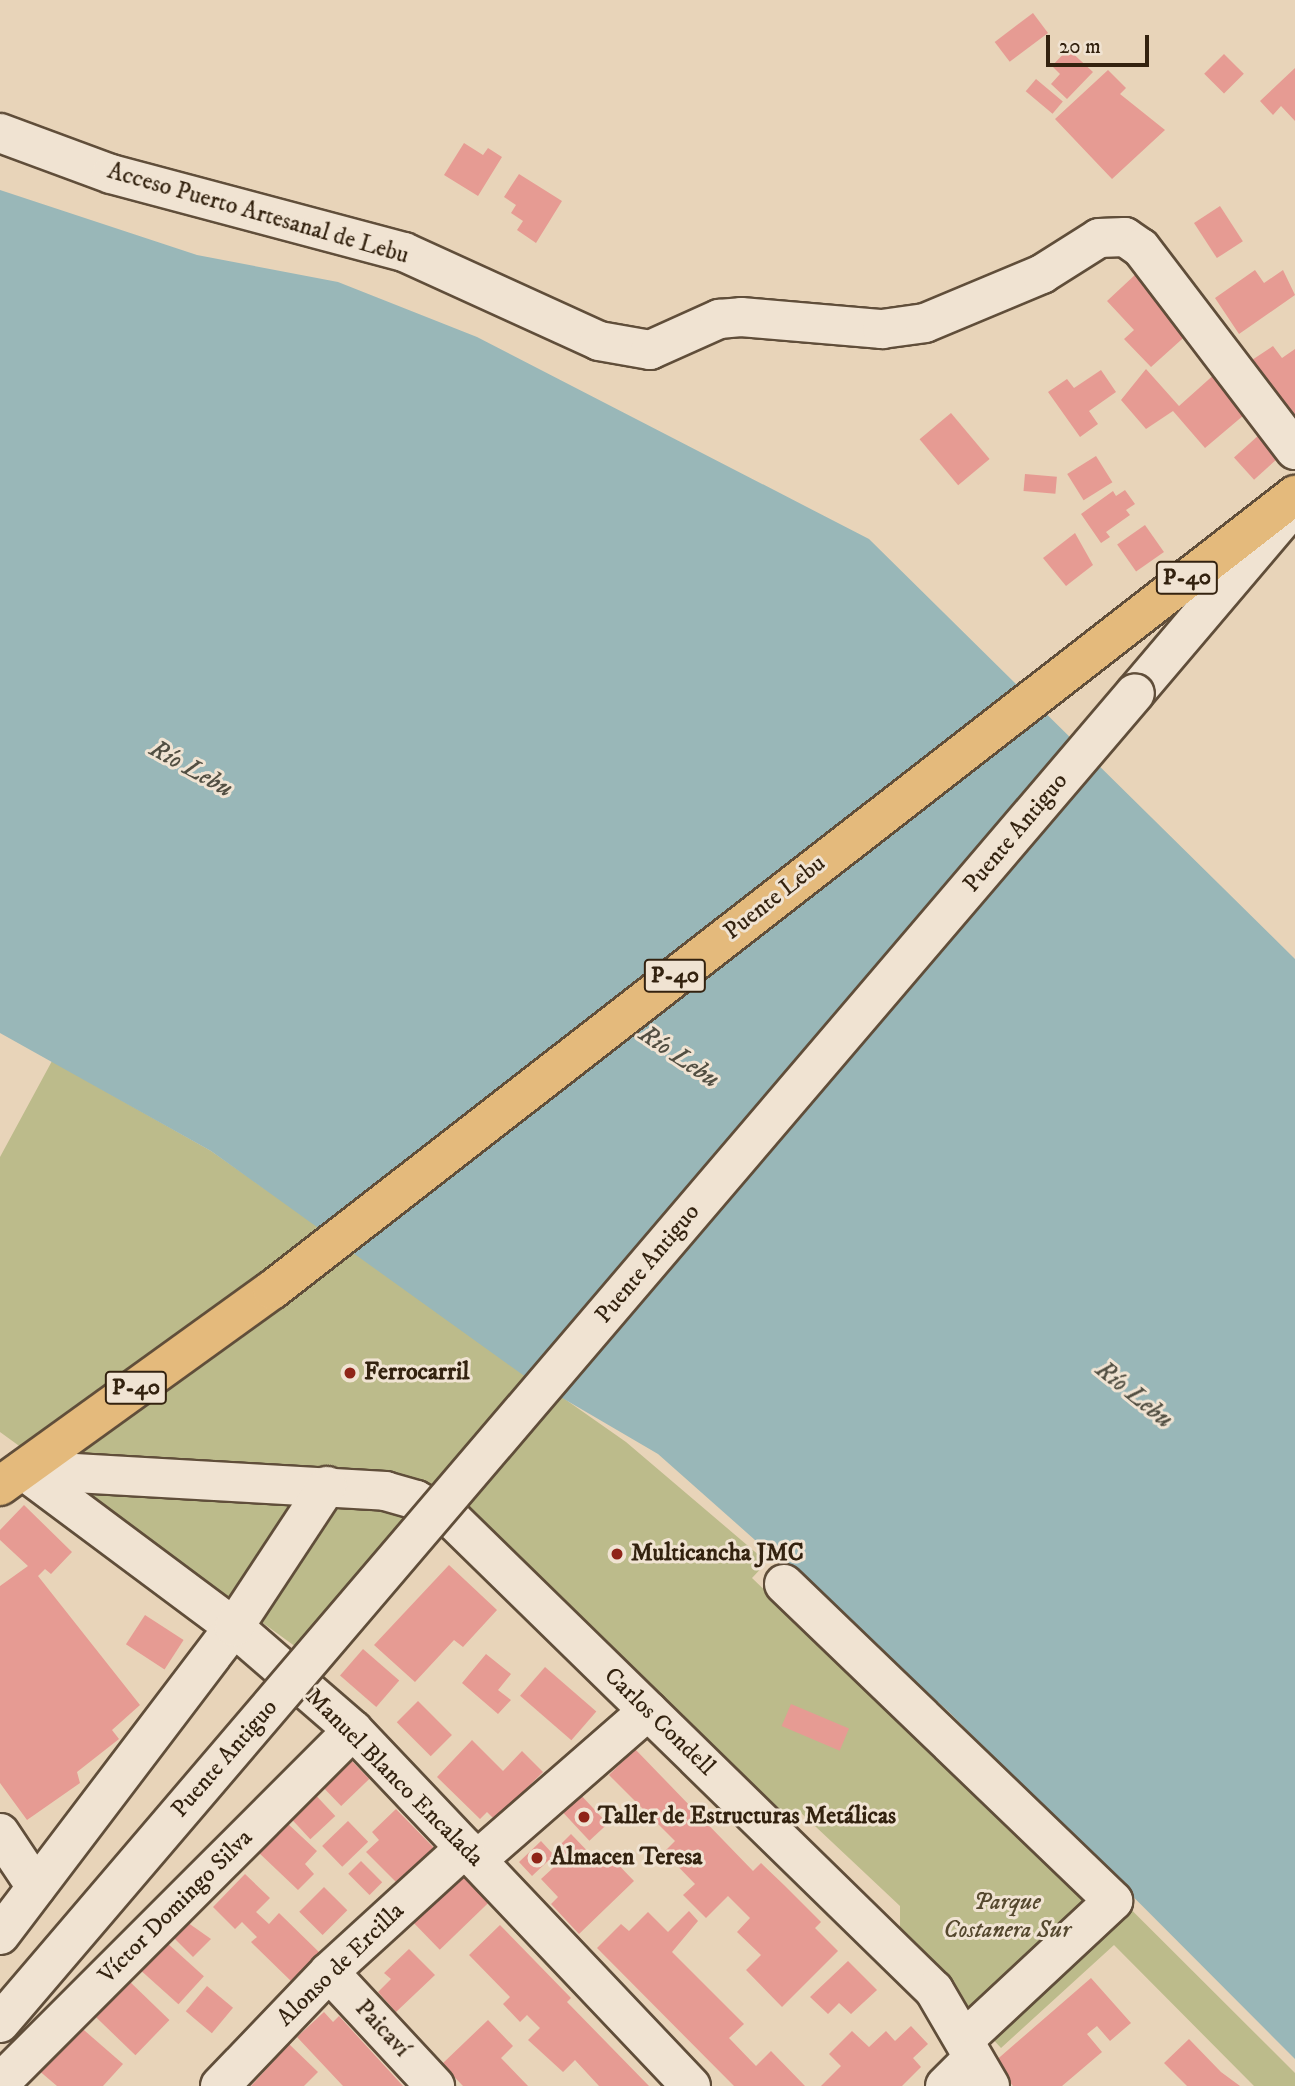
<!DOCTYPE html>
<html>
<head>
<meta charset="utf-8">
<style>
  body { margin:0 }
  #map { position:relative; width:1295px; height:2086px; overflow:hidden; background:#e8d4b9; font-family:"IM FELL DW Pica",serif }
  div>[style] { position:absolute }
  .green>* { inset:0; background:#bcbb8b }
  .water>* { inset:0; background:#99b7b8 }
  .building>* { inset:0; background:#e69b93; transform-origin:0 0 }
  .roads { filter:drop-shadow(2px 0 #604e3a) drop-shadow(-2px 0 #604e3a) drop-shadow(0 2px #604e3a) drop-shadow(0 -2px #604e3a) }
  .minor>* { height:38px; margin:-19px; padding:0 19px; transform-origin:19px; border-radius:19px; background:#f0e3d2 }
  .major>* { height:38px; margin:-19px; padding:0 19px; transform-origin:19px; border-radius:19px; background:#e4ba7c }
  .bridges { filter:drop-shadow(2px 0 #604e3a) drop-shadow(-2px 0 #604e3a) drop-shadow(0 2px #604e3a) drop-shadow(0 -2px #604e3a) }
  .minor-bridge>* { height:38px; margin:-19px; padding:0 19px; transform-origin:19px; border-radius:19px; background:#f0e3d2 }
  .dots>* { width:19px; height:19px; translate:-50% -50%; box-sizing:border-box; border:4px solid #f0e3d2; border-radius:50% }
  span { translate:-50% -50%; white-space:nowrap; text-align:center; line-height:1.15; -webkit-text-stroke:6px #f0e3d2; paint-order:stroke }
  .shield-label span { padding:2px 5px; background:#f0e3d2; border:2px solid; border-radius:5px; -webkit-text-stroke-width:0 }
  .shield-label { font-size:23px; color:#33220f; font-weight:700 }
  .street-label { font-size:24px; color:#33220f }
  .poi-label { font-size:24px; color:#33220f; font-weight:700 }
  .left { translate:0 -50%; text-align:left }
  .park-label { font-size:24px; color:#55482e; font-style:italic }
  .water-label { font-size:26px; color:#524f42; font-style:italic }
  .scale { position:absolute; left:1046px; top:35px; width:103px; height:32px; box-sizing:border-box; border:4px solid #33220f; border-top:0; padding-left:9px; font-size:21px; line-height:24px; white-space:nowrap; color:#33220f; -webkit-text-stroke:5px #f0e3d2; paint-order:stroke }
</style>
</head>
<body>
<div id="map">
  <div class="green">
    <div style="clip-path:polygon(52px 1061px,211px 1151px,626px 1442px,767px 1562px,752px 1578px,797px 1621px,908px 1687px,1295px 2073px,1295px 2086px,1254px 2086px,1114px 1945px,1001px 2048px,900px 1938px,900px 1906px,799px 1811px,766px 1809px,436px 1490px,296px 1647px,0 1432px,0 1157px)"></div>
  </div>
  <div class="water">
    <div style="clip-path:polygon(0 190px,197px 255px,338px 282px,477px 337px,869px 539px,1295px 959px,1295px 2059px,948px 1711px,658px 1454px,523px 1375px,211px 1151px,0 1033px)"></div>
  </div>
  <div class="building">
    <div style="left:1033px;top:13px;width:25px;height:48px;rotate:53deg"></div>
    <div style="clip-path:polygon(1068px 49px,1093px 72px,1067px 99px,1051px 84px,1060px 74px,1052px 66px)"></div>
    <div style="left:1224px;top:54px;width:28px;height:28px;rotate:45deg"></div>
    <div style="clip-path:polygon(1295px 68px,1295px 121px,1281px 106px,1273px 115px,1260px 101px)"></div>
    <div style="clip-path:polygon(1108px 70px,1126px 88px,1120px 94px,1165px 130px,1112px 179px,1055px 119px)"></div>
    <div style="left:1036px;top:79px;width:35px;height:16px;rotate:40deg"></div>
    <div style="clip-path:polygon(464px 143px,483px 155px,488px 148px,502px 157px,478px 196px,444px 175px)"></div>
    <div style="clip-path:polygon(519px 174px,562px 201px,536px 243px,517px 230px,523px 221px,511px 213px,516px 205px,504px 197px)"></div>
    <div style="left:1220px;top:206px;width:42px;height:31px;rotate:57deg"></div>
    <div style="clip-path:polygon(1255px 270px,1264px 283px,1283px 270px,1295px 295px,1239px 334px,1215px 298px)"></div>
    <div style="clip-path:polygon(1137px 273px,1191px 331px,1151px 367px,1124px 339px,1134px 330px,1107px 301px)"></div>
    <div style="clip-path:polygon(1273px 346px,1282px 358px,1295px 349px,1295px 420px,1252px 360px)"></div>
    <div style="clip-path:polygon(1146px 369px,1179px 406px,1217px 372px,1244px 415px,1205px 448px,1173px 411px,1146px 429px,1121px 400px)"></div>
    <div style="clip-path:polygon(1101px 370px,1116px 392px,1089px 411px,1098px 424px,1080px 437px,1048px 392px,1067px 379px,1074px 388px)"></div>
    <div style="left:951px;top:413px;width:60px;height:41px;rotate:50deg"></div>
    <div style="left:1260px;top:434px;width:30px;height:35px;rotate:48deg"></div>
    <div style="left:1096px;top:456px;width:31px;height:34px;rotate:58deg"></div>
    <div style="left:1025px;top:474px;width:32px;height:17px;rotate:5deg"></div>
    <div style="clip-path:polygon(1125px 490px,1135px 504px,1126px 510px,1130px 515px,1106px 532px,1110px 537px,1101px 543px,1081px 514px,1113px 491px,1116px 496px)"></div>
    <div style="left:1145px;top:525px;width:33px;height:34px;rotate:55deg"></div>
    <div style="clip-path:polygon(1075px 533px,1093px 565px,1066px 586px,1043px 558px)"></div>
    <div style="clip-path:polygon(24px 1505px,72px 1552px,51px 1574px,45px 1569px,38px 1576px,140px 1705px,112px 1730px,119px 1739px,77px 1772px,80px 1783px,27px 1820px,0 1783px,0 1586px,28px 1566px,0 1540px,0 1530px)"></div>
    <div style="clip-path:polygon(449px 1565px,497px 1610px,463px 1647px,454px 1640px,415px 1682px,374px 1645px)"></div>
    <div style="left:145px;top:1615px;width:46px;height:35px;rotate:33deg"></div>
    <div style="left:363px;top:1649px;width:48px;height:35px;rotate:41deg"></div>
    <div style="clip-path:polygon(486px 1654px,511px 1674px,498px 1690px,511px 1700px,498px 1714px,462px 1683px)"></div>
    <div style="left:545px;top:1667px;width:68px;height:38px;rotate:41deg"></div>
    <div style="left:418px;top:1701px;width:48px;height:30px;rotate:45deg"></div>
    <div style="left:791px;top:1704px;width:63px;height:24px;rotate:23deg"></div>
    <div style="clip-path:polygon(472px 1740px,503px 1771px,522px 1751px,543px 1772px,495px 1820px,487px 1812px,480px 1819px,437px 1777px)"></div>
    <div style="clip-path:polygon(635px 1749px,753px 1871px,761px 1863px,784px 1885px,821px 1922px,815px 1928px,838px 1951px,782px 2007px,746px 1970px,761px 1955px,737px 1932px,750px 1918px,728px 1896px,706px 1918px,683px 1895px,695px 1884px,664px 1852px,675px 1841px,609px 1775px)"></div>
    <div style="left:347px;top:1756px;width:32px;height:39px;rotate:46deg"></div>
    <div style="left:310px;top:1789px;width:37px;height:34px;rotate:47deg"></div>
    <div style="left:579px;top:1793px;width:42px;height:25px;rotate:47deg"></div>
    <div style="clip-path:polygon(396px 1809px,435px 1849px,398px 1884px,366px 1852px,379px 1840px,372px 1832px)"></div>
    <div style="left:348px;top:1821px;width:29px;height:36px;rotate:46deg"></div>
    <div style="clip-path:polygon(286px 1822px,317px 1851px,305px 1864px,314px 1874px,298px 1890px,257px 1851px)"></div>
    <div style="clip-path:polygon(571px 1834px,597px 1861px,606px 1852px,634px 1881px,579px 1934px,551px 1904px,558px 1897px,541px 1879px,554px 1867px,548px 1861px,532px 1876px,519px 1862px,541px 1841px,552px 1853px)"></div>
    <div style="left:361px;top:1861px;width:30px;height:18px;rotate:45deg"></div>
    <div style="clip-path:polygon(245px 1874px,270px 1898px,256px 1912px,269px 1924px,279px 1913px,322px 1955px,294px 1984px,251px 1942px,257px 1937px,242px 1922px,235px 1929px,213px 1907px)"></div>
    <div style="left:463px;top:1876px;width:37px;height:68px;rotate:46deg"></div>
    <div style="left:324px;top:1887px;width:33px;height:35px;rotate:45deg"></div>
    <div style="clip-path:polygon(689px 1911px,698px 1921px,672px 1952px,744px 2024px,729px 2038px,756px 2066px,771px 2051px,805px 2086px,734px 2086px,597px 1948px,621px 1924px,629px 1931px,648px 1912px,668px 1932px)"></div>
    <div style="clip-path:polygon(184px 1920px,211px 1939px,193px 1957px,170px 1934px)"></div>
    <div style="clip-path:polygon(500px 1925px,571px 1998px,567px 2002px,649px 2086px,599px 2086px,575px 2060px,563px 2072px,528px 2040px,540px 2028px,527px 2015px,520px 2022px,503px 2004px,510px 1997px,469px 1955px)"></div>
    <div style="left:166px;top:1942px;width:51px;height:38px;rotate:42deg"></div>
    <div style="clip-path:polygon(409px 1949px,435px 1975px,396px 2012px,378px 1992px,391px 1979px,384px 1973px)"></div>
    <div style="clip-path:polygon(848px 1961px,877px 1990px,851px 2014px,839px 2003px,828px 2014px,810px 1997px)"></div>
    <div style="clip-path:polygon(1091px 1978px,1131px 2023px,1110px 2041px,1097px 2026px,1087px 2034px,1102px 2052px,1062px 2086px,1013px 2086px,993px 2063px)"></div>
    <div style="left:127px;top:1979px;width:59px;height:49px;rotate:44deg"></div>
    <div style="left:207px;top:1986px;width:34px;height:33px;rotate:40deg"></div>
    <div style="clip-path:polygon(324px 2012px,333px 2022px,339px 2016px,403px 2086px,343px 2086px,297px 2037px)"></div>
    <div style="clip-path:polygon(488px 2020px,513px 2046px,501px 2058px,528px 2086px,463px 2086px,442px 2064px)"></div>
    <div style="clip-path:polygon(77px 2024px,123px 2064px,103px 2086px,57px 2086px,37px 2069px)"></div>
    <div style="clip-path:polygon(911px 2026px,928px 2044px,913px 2058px,921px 2067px,902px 2086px,821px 2086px,841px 2066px,829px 2054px,852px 2031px,869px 2047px,886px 2031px,895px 2041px)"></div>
    <div style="clip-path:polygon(1189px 2039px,1221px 2072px,1240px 2086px,1187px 2086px,1164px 2063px)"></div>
    <div style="clip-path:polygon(289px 2044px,318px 2072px,304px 2086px,251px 2086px)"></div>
  </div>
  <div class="roads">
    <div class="minor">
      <div style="left:0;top:133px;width:118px;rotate:20.3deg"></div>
      <div style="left:111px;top:174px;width:303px;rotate:14.9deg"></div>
      <div style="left:404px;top:252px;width:214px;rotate:24.5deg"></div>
      <div style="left:599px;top:341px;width:52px;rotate:10deg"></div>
      <div style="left:650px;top:350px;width:76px;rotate:-24.2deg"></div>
      <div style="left:719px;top:319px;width:22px;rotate:-5deg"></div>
      <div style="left:741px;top:317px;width:142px;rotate:4.9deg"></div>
      <div style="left:882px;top:329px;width:43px;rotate:-7.9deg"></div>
      <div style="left:925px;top:323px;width:127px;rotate:-22.7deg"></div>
      <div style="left:1042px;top:274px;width:67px;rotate:-32.3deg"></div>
      <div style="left:1099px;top:238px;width:26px;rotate:-2deg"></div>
      <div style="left:1125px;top:237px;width:19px;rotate:35deg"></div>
      <div style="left:1141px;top:248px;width:254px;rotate:52.7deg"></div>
      <div style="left:1135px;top:693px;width:241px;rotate:-49.7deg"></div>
      <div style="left:23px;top:1470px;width:363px;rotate:3.3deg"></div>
      <div style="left:385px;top:1491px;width:32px;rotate:16deg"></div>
      <div style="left:416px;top:1500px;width:43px;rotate:28.9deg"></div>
      <div style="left:454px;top:1521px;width:671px;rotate:44.34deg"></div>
      <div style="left:934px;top:1990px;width:111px;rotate:59.7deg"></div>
      <div style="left:23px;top:1470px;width:263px;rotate:36.7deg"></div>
      <div style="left:234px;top:1627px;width:157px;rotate:40.9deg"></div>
      <div style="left:353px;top:1730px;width:491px;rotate:46.5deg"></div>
      <div style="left:784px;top:1584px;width:457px;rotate:43.9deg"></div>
      <div style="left:1113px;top:1901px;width:202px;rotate:137deg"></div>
      <div style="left:0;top:1833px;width:65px;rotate:56.3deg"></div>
      <div style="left:477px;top:1860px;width:227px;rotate:-41.1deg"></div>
      <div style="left:0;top:1935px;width:387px;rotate:-52.8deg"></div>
      <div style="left:234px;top:1627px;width:169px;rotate:-56.6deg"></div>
      <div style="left:329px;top:1972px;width:156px;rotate:47.1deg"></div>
      <div style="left:0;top:2083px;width:499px;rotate:-45deg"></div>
      <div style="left:220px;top:2086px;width:158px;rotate:-46.3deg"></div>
      <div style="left:329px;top:1972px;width:184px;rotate:-42.4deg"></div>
      <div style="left:945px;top:2086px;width:38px;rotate:-45deg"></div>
    </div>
    <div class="major">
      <div style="left:0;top:1486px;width:335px;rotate:-35.8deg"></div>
      <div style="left:272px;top:1290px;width:1296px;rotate:-37.85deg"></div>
    </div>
  </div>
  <div class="bridges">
    <div class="minor-bridge">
      <div style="left:0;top:2023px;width:1748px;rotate:-49.52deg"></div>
    </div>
  </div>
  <div class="dots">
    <div style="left:350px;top:1373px;background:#8f2418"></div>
    <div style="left:617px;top:1554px;background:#8f2418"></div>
    <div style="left:584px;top:1817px;background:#8f2418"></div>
    <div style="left:537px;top:1858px;background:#8f2418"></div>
  </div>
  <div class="shield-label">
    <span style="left:1187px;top:578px">P-40</span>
    <span style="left:675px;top:976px">P-40</span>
    <span style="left:136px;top:1388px">P-40</span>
  </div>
  <div class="street-label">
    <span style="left:258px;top:214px;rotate:16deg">Acceso Puerto Artesanal de Lebu</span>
    <span style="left:1016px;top:833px;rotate:-50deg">Puente Antiguo</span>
    <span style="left:775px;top:898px;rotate:-38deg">Puente Lebu</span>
    <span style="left:648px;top:1264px;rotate:-50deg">Puente Antiguo</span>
    <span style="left:659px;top:1722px;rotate:44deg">Carlos Condell</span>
    <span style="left:225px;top:1759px;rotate:-49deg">Puente Antiguo</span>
    <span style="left:394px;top:1778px;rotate:45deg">Manuel Blanco Encalada</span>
    <span style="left:176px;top:1907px;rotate:-45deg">Víctor Domingo Silva</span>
    <span style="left:341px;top:1965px;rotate:-44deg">Alonso de Ercilla</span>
    <span style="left:382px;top:2029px;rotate:47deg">Paicaví</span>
  </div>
  <div class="poi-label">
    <span class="left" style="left:364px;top:1373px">Ferrocarril</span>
    <span class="left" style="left:631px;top:1554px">Multicancha JMC</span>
    <span class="left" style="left:598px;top:1817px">Taller de Estructuras Metálicas</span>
    <span class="left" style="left:551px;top:1858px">Almacen Teresa</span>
  </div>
  <div class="park-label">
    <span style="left:1007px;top:1917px">Parque<br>Costanera Sur</span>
  </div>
  <div class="water-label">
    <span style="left:191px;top:769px;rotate:29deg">Río Lebu</span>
    <span style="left:679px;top:1057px;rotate:34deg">Río Lebu</span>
    <span style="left:1134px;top:1395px;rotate:39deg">Río Lebu</span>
  </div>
  <div class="scale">20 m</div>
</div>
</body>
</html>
